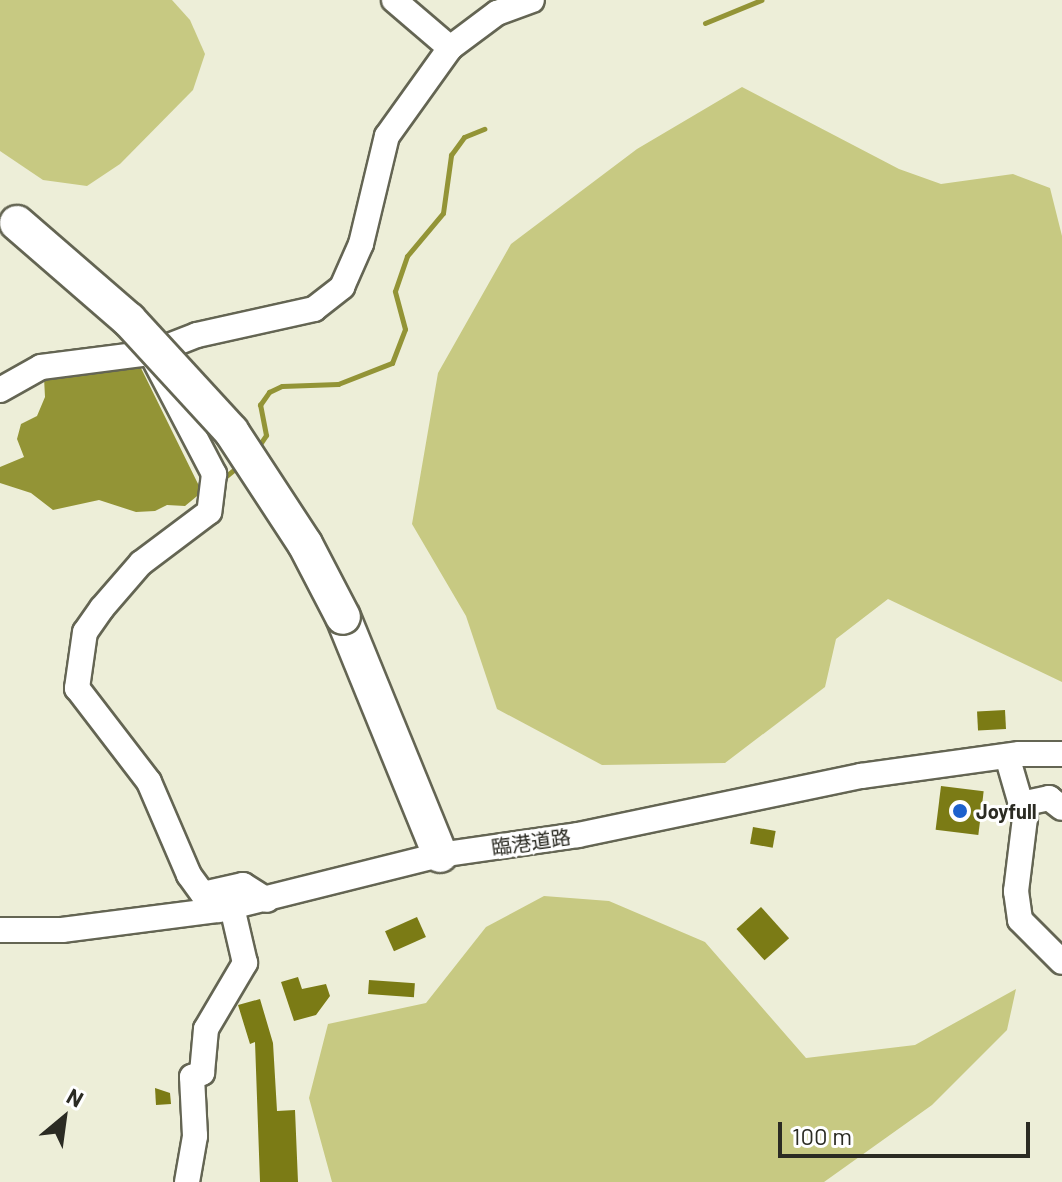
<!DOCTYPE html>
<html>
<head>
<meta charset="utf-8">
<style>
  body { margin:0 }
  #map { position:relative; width:1062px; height:1182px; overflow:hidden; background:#edeed8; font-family:Barlow,"Noto Sans JP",sans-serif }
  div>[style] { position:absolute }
  .green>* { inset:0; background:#c7c982 }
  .water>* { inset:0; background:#939436 }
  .stream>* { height:5px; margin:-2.5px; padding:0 2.5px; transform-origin:2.5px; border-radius:2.5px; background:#939436 }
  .building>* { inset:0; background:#7b7b15; transform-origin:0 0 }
  .roads { filter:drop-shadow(2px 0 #646553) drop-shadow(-2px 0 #646553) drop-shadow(0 2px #646553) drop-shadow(0 -2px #646553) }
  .minor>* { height:24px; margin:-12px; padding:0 12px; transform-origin:12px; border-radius:12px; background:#fff }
  .highway>* { height:34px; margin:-17px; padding:0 17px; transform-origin:17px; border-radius:17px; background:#fff }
  .bridges { filter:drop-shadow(2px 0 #646553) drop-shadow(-2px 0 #646553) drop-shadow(0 2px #646553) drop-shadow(0 -2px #646553) }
  .highway-bridge>* { height:34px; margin:-17px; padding:0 17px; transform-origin:17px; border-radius:17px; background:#fff }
  .dots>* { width:22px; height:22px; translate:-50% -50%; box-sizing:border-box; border:4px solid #fff; border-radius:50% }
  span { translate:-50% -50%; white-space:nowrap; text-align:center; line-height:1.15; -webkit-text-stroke:6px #fff; paint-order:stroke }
  .poi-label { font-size:20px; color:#2b2b23; font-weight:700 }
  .left { translate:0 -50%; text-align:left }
  .street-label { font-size:20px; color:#2b2b23 }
  .north { position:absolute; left:24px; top:1078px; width:80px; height:80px; -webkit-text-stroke:6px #fff; paint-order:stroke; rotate:29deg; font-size:22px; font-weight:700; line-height:32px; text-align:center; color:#2b2b23 }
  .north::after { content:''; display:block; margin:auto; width:28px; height:36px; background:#2b2b23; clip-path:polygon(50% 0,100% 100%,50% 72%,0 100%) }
  .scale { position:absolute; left:778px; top:1122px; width:252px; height:36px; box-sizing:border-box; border:4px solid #2b2b23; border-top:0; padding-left:10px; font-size:24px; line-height:28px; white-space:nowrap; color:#2b2b23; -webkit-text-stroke:6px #fff; paint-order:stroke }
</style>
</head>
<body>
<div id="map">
  <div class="green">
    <div style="clip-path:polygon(0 0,172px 0,190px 20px,205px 54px,193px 90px,120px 164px,87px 186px,43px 180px,0 151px)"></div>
    <div style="clip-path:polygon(742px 87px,899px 169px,941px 184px,1013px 174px,1050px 188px,1062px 236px,1062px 682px,888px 599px,836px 639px,825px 687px,725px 763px,602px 765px,497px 709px,466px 616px,412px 524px,438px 373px,511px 244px,637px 149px)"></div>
    <div style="clip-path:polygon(544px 896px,609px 901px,705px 942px,806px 1058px,915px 1045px,1016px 989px,1007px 1030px,932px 1105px,824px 1182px,332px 1182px,309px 1098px,328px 1024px,426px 1003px,486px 927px)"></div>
  </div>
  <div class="water">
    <div style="clip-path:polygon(140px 366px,202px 492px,185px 506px,167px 505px,155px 511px,136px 512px,99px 500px,53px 510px,31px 493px,0 483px,0 467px,24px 457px,17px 439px,21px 424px,37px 416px,45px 397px,44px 378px)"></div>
  </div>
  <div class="stream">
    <div style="left:705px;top:23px;width:61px;rotate:-22.3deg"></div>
    <div style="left:256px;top:450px;width:18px;rotate:-56deg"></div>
    <div style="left:266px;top:435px;width:31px;rotate:-101deg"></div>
    <div style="left:260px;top:405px;width:16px;rotate:-55deg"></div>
    <div style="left:269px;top:392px;width:14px;rotate:-25deg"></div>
    <div style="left:282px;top:386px;width:56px;rotate:-2deg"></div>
    <div style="left:338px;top:384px;width:58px;rotate:-21.3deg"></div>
    <div style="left:392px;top:363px;width:36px;rotate:-69deg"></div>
    <div style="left:405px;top:329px;width:39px;rotate:-105deg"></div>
    <div style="left:395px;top:291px;width:37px;rotate:-71deg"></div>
    <div style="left:407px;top:256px;width:56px;rotate:-50.1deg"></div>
    <div style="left:443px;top:213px;width:59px;rotate:-82.1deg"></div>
    <div style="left:451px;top:155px;width:22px;rotate:-54deg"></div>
    <div style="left:464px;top:137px;width:22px;rotate:-22deg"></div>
    <div style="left:220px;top:481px;width:26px;rotate:-39deg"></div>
  </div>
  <div class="building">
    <div style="left:1005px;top:710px;width:19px;height:28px;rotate:87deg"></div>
    <div style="left:941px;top:786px;width:43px;height:44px;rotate:7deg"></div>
    <div style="left:753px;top:827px;width:23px;height:17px;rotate:10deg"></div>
    <div style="left:761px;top:907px;width:42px;height:33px;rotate:48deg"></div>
    <div style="left:417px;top:917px;width:22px;height:35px;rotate:66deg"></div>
    <div style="clip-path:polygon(298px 977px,302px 989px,326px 984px,330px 996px,316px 1015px,294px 1021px,281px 982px)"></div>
    <div style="left:369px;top:980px;width:46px;height:14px;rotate:4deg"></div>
    <div style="clip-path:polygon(260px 999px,273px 1043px,277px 1111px,295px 1110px,298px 1182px,260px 1182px,255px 1042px,250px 1044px,238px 1005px)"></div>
    <div style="clip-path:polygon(155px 1088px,170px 1093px,171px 1104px,156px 1105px)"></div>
  </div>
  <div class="roads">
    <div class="minor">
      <div style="left:394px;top:0;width:74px;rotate:40.6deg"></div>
      <div style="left:154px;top:359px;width:130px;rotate:62.4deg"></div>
      <div style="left:214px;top:474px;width:38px;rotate:97deg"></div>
      <div style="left:209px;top:512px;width:85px;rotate:143.1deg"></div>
      <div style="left:141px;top:563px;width:60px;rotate:130.9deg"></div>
      <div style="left:102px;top:608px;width:29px;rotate:125deg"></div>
      <div style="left:85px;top:632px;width:57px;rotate:98.1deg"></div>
      <div style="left:77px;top:688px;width:118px;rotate:52.5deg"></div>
      <div style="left:149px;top:782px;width:101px;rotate:66.7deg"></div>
      <div style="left:189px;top:875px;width:24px;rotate:54deg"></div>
      <div style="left:203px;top:894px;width:41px;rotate:-12.7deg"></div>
      <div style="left:243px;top:885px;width:28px;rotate:32deg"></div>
      <div style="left:0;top:390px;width:47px;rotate:-29.3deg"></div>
      <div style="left:41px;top:367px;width:111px;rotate:-7.3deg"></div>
      <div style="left:151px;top:353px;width:49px;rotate:-21.4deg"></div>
      <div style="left:197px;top:335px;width:120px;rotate:-12.5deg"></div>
      <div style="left:314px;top:309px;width:36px;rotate:-38deg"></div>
      <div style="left:342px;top:287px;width:47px;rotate:-66.2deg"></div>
      <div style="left:361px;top:244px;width:111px;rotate:-76.5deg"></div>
      <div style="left:387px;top:136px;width:108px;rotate:-54.4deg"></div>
      <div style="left:450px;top:48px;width:59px;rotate:-36.7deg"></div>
      <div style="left:497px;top:13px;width:37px;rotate:-20deg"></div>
      <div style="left:1007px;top:756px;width:65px;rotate:73.8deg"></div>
      <div style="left:1025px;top:818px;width:74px;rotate:97deg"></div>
      <div style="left:1016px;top:891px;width:29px;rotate:82deg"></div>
      <div style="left:1020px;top:920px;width:59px;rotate:45deg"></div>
      <div style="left:1021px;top:804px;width:29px;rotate:-12deg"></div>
      <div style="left:1049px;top:798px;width:16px;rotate:38deg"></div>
      <div style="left:0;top:930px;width:62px"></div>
      <div style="left:62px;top:930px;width:158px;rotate:-7.3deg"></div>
      <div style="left:219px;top:910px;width:228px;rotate:-14deg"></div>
      <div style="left:440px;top:855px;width:139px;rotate:-8.2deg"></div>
      <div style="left:578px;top:835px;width:289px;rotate:-11.8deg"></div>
      <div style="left:861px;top:776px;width:160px;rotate:-7.9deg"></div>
      <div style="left:1019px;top:754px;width:43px"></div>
      <div style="left:187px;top:1182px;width:47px;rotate:-80.1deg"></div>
      <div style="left:195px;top:1136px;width:59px;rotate:-92.9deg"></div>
      <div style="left:192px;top:1077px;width:11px;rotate:-22deg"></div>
      <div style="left:202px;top:1073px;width:44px;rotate:-84.8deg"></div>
      <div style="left:206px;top:1029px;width:77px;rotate:-59.4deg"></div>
      <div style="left:245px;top:963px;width:57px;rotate:-103.1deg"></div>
    </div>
    <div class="highway">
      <div style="left:343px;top:617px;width:257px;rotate:67.8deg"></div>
    </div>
  </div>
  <div class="bridges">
    <div class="highway-bridge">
      <div style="left:17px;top:223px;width:148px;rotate:40.9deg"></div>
      <div style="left:129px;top:320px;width:151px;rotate:47.4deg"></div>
      <div style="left:231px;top:431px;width:135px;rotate:56.8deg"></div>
      <div style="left:305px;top:544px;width:82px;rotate:62.5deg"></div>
    </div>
  </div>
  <div class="dots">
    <div style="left:960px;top:811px;background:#1d61cc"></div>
  </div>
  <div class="poi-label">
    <span class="left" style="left:976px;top:811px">Joyfull</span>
  </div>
  <div class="street-label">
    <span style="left:531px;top:842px;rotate:-8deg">臨港道路</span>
  </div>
  <div class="north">N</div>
  <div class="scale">100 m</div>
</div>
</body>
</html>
